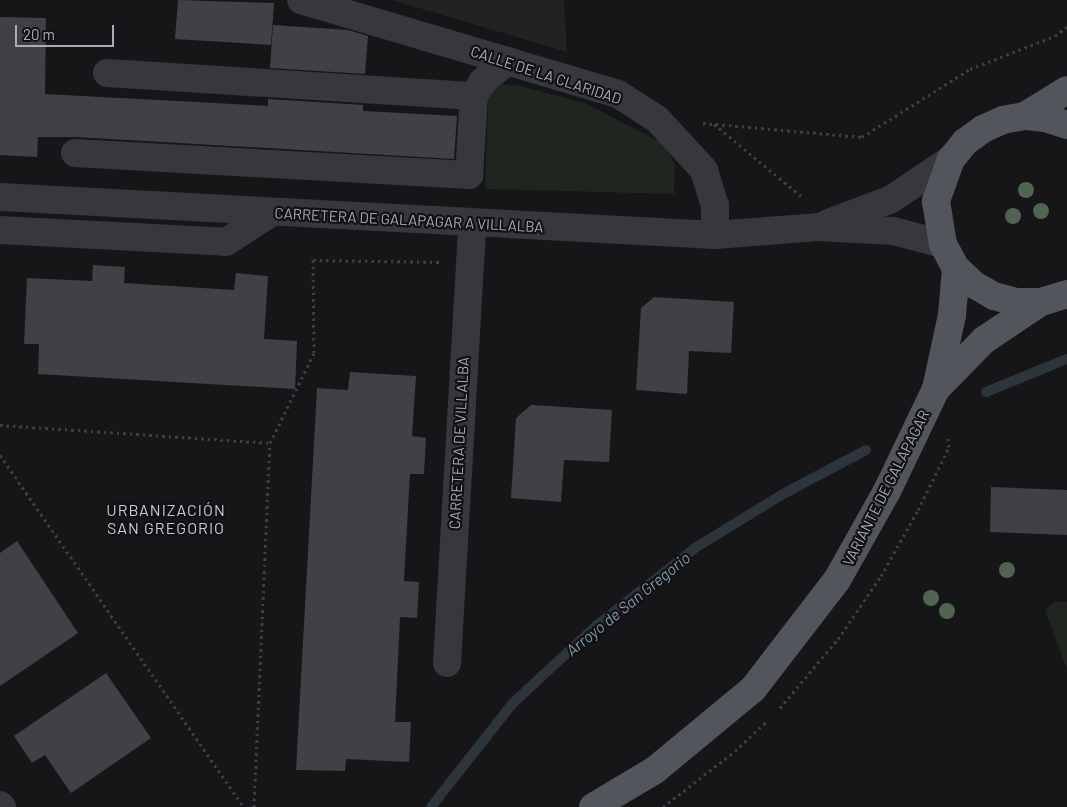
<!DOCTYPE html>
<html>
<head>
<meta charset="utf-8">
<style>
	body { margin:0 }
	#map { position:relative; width:1067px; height:807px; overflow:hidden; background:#161618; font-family:Barlow,sans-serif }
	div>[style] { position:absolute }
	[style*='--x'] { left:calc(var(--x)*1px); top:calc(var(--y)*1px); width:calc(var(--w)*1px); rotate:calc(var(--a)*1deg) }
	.built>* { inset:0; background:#222225 }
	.green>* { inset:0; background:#1e261f }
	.stream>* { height:10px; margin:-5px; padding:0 5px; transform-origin:5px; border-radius:5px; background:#2c353c }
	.building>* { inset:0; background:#404145 }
	.path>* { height:3px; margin-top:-1.5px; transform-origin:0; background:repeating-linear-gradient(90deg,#3d3f44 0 2.5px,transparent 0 6.5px) }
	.minor>* { height:28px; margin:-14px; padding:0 14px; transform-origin:14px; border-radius:14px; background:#37383d }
	.major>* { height:28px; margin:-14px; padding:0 14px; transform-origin:14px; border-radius:14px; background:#53555c }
	.trees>* { width:16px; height:16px; margin:-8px; border-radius:50%; background:#506452 }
	span { translate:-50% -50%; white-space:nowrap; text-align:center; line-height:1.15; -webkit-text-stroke:4.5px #111113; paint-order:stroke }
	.street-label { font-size:15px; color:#a8adb8 }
	.neighbourhood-label { font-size:16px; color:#c9ccd4; letter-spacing:1px }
	.water-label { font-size:16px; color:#7f9bb3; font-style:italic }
	.scale { position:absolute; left:15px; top:25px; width:99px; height:22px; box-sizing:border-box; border:2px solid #a8adb8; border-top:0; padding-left:6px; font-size:15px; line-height:18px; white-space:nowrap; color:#a8adb8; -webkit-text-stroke:4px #111113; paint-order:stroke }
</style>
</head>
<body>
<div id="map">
	<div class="built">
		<i style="clip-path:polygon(392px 0,564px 0,567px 52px)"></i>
	</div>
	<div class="green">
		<i style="clip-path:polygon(489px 83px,520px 86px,585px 103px,664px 144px,675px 165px,674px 194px,485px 189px)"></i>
		<i style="clip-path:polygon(1055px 602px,1067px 602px,1067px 669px,1045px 610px)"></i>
	</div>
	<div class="stream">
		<i style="--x:986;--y:392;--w:87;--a:-22.2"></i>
		<i style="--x:431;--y:807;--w:131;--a:-51.8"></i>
		<i style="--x:512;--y:704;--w:115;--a:-42.9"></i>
		<i style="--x:596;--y:626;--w:126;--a:-38.2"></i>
		<i style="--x:695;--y:548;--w:103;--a:-31.5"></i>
		<i style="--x:783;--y:494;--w:94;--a:-27.9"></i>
	</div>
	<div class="building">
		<i style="clip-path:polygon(178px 0,274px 3px,271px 45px,175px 39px)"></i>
		<i style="clip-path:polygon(0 17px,46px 18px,45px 94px,268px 106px,268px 99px,363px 105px,363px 111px,457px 116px,454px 159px,76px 137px,38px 137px,37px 157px,0 155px)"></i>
		<i style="clip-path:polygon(273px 25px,348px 30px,368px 36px,365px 74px,270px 68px)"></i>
		<i style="clip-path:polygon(93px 265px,125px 267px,124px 283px,234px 290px,236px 273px,268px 276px,264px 339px,297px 341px,295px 389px,38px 374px,39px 344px,24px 344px,27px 278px,92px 281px)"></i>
		<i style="clip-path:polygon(654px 297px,734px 302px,731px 353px,689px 351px,687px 394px,636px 390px,641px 308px)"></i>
		<i style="clip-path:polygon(350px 372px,416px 376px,412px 436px,426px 438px,424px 474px,410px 474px,404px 581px,419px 582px,417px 618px,400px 617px,395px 722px,411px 722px,409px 762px,346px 759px,345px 771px,296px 770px,317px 388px,348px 390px)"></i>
		<i style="clip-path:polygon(531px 405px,612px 410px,609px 462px,564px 460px,561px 502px,511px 498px,516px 418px)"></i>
		<i style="clip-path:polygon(991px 487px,1067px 490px,1067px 535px,990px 532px)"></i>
		<i style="clip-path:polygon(17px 541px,78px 633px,0 686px,0 553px)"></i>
		<i style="clip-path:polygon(106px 673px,151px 738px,71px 793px,45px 755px,32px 763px,14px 736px)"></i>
	</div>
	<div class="path">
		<i style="--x:703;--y:123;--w:160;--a:5"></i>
		<i style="--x:862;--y:137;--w:128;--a:-32.2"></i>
		<i style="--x:970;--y:69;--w:91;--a:-21.2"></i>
		<i style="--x:1055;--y:36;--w:15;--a:-37"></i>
		<i style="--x:714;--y:124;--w:113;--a:39.6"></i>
		<i style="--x:0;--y:425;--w:271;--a:3.8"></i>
		<i style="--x:0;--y:455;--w:428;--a:55.3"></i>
		<i style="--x:780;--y:708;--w:90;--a:-50"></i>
		<i style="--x:838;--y:639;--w:76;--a:-55.7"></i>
		<i style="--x:881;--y:576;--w:76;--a:-60.7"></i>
		<i style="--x:918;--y:510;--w:70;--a:-63.8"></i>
		<i style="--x:949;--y:447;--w:9;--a:-96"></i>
		<i style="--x:254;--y:807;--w:364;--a:-87.5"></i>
		<i style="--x:270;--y:443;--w:100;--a:-63.9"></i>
		<i style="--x:314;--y:353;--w:93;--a:-90.6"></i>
		<i style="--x:313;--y:260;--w:126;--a:0.9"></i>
		<i style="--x:663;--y:807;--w:91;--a:-37.9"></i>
		<i style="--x:735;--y:751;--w:45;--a:-43.2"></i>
	</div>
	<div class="minor">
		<i style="--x:301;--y:0;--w:331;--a:16.5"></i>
		<i style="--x:618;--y:94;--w:46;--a:32.7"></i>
		<i style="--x:657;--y:119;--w:69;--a:47.3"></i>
		<i style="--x:704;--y:170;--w:37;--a:73"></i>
		<i style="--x:715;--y:205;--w:30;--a:90"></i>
		<i style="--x:107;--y:73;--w:368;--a:3.6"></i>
		<i style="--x:75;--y:153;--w:395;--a:3.2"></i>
		<i style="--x:469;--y:175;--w:79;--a:-86.4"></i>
		<i style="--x:474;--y:96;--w:17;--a:-59"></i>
		<i style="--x:483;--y:81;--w:32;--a:-39"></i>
		<i style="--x:0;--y:197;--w:716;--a:3.04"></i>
		<i style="--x:715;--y:235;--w:103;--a:-4.4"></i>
		<i style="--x:818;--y:227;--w:75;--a:3.1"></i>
		<i style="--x:893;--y:231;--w:52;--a:14.6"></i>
		<i style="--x:828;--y:223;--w:66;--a:-20.4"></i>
		<i style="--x:890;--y:200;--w:73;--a:-33.9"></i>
		<i style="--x:0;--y:230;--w:226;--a:3"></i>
		<i style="--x:226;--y:242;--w:55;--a:-33.1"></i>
		<i style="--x:447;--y:663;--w:440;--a:-86.7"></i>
		<i style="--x:0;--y:805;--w:3;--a:45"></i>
	</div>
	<div class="major">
		<i style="--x:1025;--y:116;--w:49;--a:-31.8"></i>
		<i style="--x:1067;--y:125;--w:23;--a:-162"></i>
		<i style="--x:1045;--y:118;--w:20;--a:-174"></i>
		<i style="--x:1025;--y:116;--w:22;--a:170"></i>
		<i style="--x:1003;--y:120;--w:22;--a:156"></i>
		<i style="--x:983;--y:129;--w:22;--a:144"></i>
		<i style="--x:965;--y:142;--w:22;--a:129"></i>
		<i style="--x:951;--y:159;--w:45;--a:109.7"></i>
		<i style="--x:936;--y:201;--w:44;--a:80.8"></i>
		<i style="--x:943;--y:244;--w:27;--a:62"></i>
		<i style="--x:956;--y:268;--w:23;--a:43"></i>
		<i style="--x:973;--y:284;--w:24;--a:30"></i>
		<i style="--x:994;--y:296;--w:24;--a:15"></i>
		<i style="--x:1017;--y:302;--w:24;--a:0"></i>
		<i style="--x:1041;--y:302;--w:27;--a:-17"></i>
		<i style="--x:936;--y:389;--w:69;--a:-45.6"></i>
		<i style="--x:984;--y:340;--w:69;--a:-33.7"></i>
		<i style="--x:593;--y:807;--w:72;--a:-30.8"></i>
		<i style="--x:655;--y:770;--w:127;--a:-39.6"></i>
		<i style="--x:753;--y:689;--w:138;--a:-52.4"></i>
		<i style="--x:837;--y:580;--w:104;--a:-60.7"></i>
		<i style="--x:888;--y:489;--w:111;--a:-64.4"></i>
		<i style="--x:936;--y:389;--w:76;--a:-77.8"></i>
		<i style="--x:952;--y:315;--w:47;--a:-85.1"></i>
	</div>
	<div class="trees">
		<i style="left:1026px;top:190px"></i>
		<i style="left:1041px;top:211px"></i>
		<i style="left:1013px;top:216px"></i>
		<i style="left:1007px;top:570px"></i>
		<i style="left:931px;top:598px"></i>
		<i style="left:947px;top:611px"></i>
	</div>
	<div class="street-label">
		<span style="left:546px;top:75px;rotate:18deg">CALLE DE LA CLARIDAD</span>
		<span style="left:409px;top:220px;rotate:3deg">CARRETERA DE GALAPAGAR A VILLALBA</span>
		<span style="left:459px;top:443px;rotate:-87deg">CARRETERA DE VILLALBA</span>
		<span style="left:886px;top:488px;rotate:-63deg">VARIANTE DE GALAPAGAR</span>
	</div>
	<div class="neighbourhood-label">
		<span style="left:166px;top:519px">URBANIZACIÓN<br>SAN GREGORIO</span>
	</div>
	<div class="water-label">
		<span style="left:628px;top:604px;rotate:-39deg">Arroyo de San Gregorio</span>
	</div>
	<div class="scale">20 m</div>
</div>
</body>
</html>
